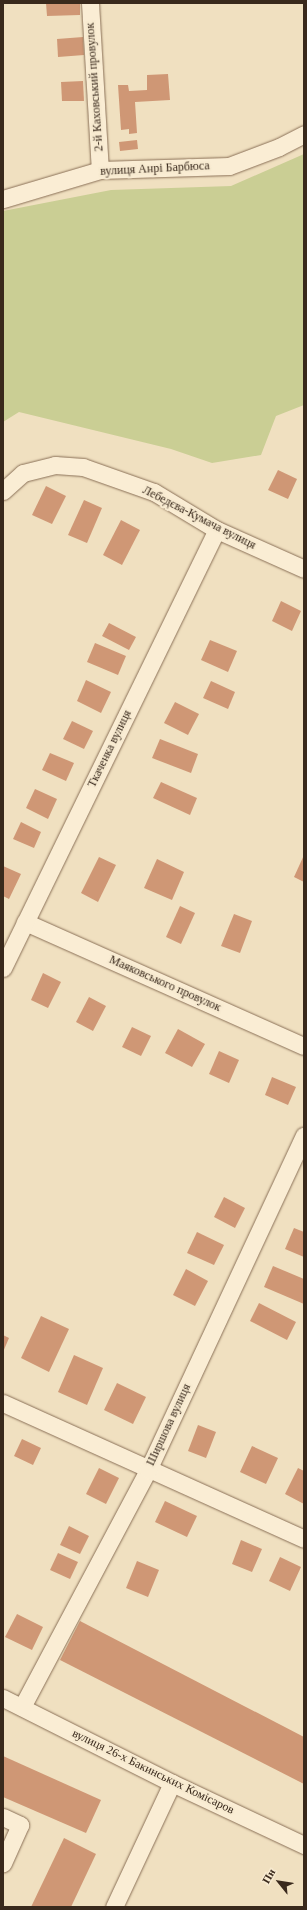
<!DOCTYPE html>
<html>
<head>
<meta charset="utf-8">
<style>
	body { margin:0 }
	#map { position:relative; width:307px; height:1910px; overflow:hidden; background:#f0e0c0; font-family:Georgia,serif }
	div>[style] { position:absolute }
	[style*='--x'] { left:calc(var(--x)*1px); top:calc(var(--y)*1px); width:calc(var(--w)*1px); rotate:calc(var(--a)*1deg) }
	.green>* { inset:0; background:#cace94 }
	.building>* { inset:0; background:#cf9775 }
	.roads { filter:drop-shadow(0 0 1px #8a7057) drop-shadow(0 0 1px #8a7057) }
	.minor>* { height:17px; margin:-8.5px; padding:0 8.5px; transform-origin:8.5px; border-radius:8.5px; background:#faedd4 }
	span { translate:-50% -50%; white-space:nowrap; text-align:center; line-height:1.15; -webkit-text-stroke:4px #f7ead0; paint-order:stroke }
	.street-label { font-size:12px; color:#39291c }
	.frame { position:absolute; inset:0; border:4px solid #39291c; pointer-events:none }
	.north { position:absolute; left:259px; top:1862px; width:40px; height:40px; -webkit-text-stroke:3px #f7ead0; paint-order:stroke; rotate:300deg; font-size:11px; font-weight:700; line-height:16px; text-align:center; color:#39291c }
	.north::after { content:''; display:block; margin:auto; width:14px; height:18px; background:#39291c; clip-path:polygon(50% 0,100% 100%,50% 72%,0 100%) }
</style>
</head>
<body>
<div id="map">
	<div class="green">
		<i style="clip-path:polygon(304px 154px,304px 405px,276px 416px,261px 455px,212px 463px,171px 449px,19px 412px,3px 422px,3px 211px,111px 190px,231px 186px)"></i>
	</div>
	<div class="building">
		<i style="clip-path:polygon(46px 3px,80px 3px,80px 15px,47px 16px)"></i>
		<i style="clip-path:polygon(83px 37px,84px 55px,58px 57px,57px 39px)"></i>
		<i style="clip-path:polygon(168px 74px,170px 100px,135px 102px,137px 133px,129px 134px,129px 129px,121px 130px,118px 85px,128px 85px,129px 91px,147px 90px,147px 75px)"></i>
		<i style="clip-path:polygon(83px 81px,84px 101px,62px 101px,61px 82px)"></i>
		<i style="clip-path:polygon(137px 140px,138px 149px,120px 151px,119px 142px)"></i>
		<i style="clip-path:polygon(278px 470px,297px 479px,288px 499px,268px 490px)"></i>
		<i style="clip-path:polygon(46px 486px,66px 496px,52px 524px,32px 515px)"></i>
		<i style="clip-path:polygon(84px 500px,102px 508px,87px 543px,68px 535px)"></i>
		<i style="clip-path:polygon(121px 520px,140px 530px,122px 565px,103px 555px)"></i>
		<i style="clip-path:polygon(281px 601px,301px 611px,292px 631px,272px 621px)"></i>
		<i style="clip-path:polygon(109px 623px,136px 637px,129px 650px,102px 636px)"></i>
		<i style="clip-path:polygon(210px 640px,237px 651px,228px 672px,201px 660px)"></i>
		<i style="clip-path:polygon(95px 643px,126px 656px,118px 675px,87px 662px)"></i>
		<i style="clip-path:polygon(86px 680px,111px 692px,101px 713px,77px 701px)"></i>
		<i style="clip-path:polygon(211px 681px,235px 692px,228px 709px,203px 698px)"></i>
		<i style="clip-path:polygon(175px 702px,199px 714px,188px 735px,164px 723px)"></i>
		<i style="clip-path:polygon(72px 721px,93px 731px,84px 749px,63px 739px)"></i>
		<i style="clip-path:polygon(160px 739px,198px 754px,191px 773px,152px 758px)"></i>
		<i style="clip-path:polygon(50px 753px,74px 763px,66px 781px,42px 770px)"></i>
		<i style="clip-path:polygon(161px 782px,197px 798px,190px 815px,153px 798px)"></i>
		<i style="clip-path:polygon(35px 789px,57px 799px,48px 819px,26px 808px)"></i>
		<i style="clip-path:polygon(21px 822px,41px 832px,34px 848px,13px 839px)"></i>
		<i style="clip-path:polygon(304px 855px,304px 882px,294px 877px)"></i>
		<i style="clip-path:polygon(99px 857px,116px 865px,98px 902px,81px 893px)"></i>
		<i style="clip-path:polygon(157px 859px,184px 872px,172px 900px,144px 888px)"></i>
		<i style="clip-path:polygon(3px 866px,21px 874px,9px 899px,3px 896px)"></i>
		<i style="clip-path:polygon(180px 906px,195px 913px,181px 944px,166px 937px)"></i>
		<i style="clip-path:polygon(234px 914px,252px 921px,240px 953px,221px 946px)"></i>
		<i style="clip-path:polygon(43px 973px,61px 982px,48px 1008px,31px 1000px)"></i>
		<i style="clip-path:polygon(89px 997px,106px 1006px,93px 1031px,76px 1022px)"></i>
		<i style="clip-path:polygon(132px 1027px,151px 1036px,141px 1056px,122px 1047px)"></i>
		<i style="clip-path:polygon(178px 1029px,205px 1044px,192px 1067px,165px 1053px)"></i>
		<i style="clip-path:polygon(219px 1051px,239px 1060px,229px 1083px,209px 1074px)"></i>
		<i style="clip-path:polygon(272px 1077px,296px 1087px,288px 1105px,265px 1095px)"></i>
		<i style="clip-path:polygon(224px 1197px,245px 1208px,235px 1228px,214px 1217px)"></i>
		<i style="clip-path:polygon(294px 1228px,304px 1232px,304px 1257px,285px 1249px)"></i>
		<i style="clip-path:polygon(197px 1232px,224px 1245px,214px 1265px,187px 1253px)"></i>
		<i style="clip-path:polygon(273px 1266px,304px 1279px,304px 1304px,264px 1287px)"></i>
		<i style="clip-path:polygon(186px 1269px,208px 1281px,195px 1306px,173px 1295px)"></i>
		<i style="clip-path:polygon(259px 1303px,296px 1322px,287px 1340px,250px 1321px)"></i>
		<i style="clip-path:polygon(41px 1316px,69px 1329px,49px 1372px,21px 1358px)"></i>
		<i style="clip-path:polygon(3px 1335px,9px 1338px,3px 1352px)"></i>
		<i style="clip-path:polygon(74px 1355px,103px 1368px,87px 1405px,58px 1392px)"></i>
		<i style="clip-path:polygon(117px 1383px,146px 1397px,133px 1424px,104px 1410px)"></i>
		<i style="clip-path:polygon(198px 1425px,216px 1432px,206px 1458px,188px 1451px)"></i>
		<i style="clip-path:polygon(22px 1439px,41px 1448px,33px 1465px,14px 1456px)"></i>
		<i style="clip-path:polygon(252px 1446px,278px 1458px,266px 1484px,240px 1472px)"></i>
		<i style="clip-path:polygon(99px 1468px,119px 1478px,106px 1504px,86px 1494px)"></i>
		<i style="clip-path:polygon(298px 1468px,304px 1471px,304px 1504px,285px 1494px)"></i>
		<i style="clip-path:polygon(165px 1501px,197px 1516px,187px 1537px,155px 1522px)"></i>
		<i style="clip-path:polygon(69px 1526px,89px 1536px,80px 1554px,60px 1545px)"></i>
		<i style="clip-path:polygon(241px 1540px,262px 1549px,252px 1572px,232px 1564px)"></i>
		<i style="clip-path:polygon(58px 1553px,78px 1562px,70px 1579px,50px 1570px)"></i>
		<i style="clip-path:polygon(280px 1557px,301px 1567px,290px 1591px,269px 1581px)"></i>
		<i style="clip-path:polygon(137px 1561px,159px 1570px,148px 1597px,126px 1588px)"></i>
		<i style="clip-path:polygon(17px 1614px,43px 1627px,32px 1650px,5px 1637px)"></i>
		<i style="clip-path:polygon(80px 1621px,304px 1737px,304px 1784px,60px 1660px)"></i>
		<i style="clip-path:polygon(3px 1756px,101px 1800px,86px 1833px,3px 1797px)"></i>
		<i style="clip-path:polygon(64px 1838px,96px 1854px,71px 1907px,31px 1907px)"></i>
	</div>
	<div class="roads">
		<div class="minor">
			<i style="--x:90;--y:3;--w:167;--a:86.6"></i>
			<i style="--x:3;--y:199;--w:101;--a:-16.6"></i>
			<i style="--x:100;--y:170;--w:129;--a:-1.8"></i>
			<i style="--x:229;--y:166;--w:53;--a:-20.8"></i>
			<i style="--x:279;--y:147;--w:28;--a:-27"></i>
			<i style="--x:3;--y:491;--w:27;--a:-42"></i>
			<i style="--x:23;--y:473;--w:33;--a:-14"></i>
			<i style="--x:55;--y:465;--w:28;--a:4"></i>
			<i style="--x:83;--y:467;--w:75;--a:19.4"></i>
			<i style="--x:154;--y:492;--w:74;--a:31.1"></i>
			<i style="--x:217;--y:530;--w:95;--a:24.1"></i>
			<i style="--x:25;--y:922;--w:305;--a:24"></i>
			<i style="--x:3;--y:968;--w:487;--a:-64"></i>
			<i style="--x:3;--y:1403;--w:330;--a:24.3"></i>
			<i style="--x:3;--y:1698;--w:189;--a:26.7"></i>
			<i style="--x:172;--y:1783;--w:146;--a:25.2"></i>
			<i style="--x:22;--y:1707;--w:268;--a:-62"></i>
			<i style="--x:148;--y:1470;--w:369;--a:-65"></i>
			<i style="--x:3;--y:1817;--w:19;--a:25"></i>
			<i style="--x:20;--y:1825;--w:42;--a:114.1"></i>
			<i style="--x:114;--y:1907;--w:137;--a:-64.9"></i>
		</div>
	</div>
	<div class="street-label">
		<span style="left:95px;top:87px;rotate:-94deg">2-й Каховський провулок</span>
		<span style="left:155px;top:169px;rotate:-3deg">вулиця Анрі Барбюса</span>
		<span style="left:199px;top:518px;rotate:27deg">Лебедєва-Кумача вулиця</span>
		<span style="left:110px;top:749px;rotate:-64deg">Ткаченка вулиця</span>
		<span style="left:165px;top:984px;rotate:24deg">Маяковського провулок</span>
		<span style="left:169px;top:1425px;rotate:-65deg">Ширшова вулиця</span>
		<span style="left:153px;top:1772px;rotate:26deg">вулиця 26-х Бакинських Комісаров</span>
	</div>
	<div class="frame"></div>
	<div class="north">Пн</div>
</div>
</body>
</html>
